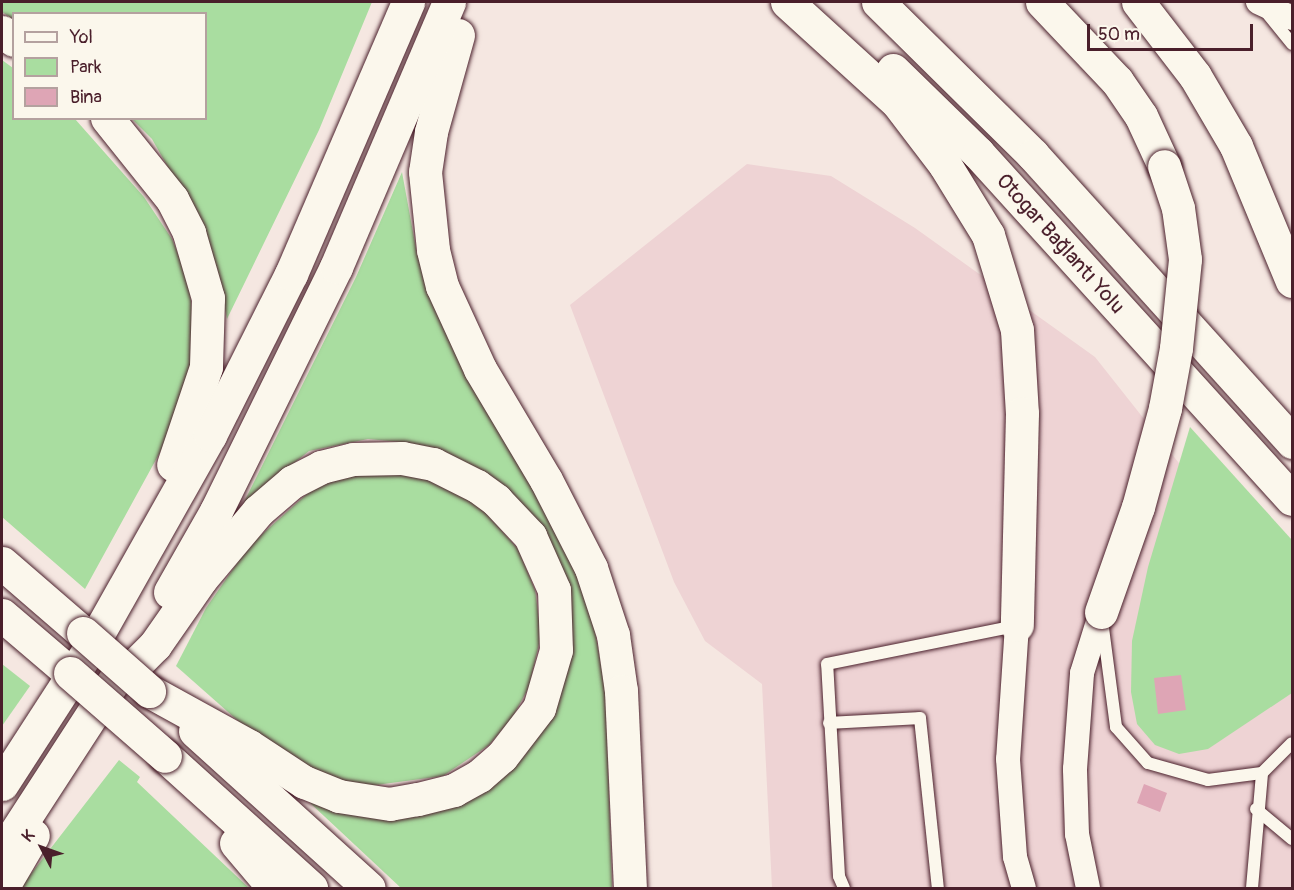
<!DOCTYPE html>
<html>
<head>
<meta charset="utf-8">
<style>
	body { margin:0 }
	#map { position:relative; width:1294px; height:890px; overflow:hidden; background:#f5e7e1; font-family:Pangolin,sans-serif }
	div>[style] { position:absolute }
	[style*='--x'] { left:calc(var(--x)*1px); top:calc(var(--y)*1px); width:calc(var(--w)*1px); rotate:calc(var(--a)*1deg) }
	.built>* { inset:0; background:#eed3d4 }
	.green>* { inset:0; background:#a9dda0 }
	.building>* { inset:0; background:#dea5b5 }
	.roads { filter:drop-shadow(0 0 2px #4a1f2b) drop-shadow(0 0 2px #4a1f2b) }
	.service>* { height:12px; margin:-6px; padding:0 6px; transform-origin:6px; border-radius:6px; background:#fbf7ec }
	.minor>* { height:24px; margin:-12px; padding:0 12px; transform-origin:12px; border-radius:12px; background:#fbf7ec }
	.trunk>* { height:33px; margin:-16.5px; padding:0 16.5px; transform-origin:16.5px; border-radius:16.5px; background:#fbf7ec }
	.bridges { filter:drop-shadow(0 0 2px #4a1f2b) drop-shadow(0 0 2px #4a1f2b) }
	.trunk-bridge>* { height:33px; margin:-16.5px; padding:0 16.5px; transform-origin:16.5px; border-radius:16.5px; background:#fbf7ec }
	span { translate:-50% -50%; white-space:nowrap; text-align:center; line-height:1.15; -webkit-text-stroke:6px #fbf7ec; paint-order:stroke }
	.street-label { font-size:21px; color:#4a1f2b }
	.frame { position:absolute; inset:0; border:3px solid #4a1f2b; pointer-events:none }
	.legend { position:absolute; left:12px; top:12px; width:195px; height:108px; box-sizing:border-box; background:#fbf7ec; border:2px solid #b4a19f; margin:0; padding:8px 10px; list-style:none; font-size:18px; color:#4a1f2b }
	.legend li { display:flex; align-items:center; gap:12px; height:30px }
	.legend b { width:30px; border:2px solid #b4a19f }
	.north { position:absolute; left:12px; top:818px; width:60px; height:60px; -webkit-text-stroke:4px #fbf7ec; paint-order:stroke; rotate:311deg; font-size:16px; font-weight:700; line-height:24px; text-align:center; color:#4a1f2b }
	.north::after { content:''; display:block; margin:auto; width:21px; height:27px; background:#4a1f2b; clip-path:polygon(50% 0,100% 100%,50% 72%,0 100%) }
	.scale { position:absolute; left:1087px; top:24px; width:166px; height:27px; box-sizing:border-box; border:3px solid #4a1f2b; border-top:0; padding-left:8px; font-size:18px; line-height:21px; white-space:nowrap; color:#4a1f2b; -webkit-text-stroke:4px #fbf7ec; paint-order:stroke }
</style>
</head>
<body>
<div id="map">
	<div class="built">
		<i style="clip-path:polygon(747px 164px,831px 176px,915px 228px,1095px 357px,1292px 606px,1292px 888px,772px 888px,762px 684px,705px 641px,674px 582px,570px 305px)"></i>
	</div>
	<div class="green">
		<i style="clip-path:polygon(2px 2px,372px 2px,319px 130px,227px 319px,217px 268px,203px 229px,152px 139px,132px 119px,206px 118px,206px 14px,14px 14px,13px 19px,2px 12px)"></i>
		<i style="clip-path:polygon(2px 60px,13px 68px,14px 118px,75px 119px,144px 197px,172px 239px,188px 279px,194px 324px,191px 363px,164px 445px,85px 589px,2px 517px)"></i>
		<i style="clip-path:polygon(402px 172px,417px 254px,580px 579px,594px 626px,606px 693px,612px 888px,401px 888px,309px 802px,356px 813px,490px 785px,525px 755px,546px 721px,556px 564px,400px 442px,368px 439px,309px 451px,243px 504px,356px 277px)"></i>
		<i style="clip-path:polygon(1190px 427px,1292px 540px,1292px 693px,1208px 749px,1179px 754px,1155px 745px,1137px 724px,1131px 692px,1132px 641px,1148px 567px)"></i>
		<i style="clip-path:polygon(353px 471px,430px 474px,470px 495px,518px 549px,535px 590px,541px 635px,529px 687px,512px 718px,489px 745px,443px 776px,361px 787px,324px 778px,245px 727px,176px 666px,206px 608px,249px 546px,319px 483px)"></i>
		<i style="clip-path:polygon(2px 664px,30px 686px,2px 726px)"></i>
		<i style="clip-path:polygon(119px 760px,140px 777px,137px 782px,249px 888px,20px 888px)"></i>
	</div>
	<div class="building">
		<i style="clip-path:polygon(1181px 675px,1186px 710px,1158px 714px,1154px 678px)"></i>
		<i style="clip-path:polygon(1144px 784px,1167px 793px,1160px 812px,1137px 803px)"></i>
	</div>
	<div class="roads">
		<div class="service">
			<i style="--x:1267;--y:13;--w:40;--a:51"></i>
			<i style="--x:1103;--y:628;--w:100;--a:82.5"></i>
			<i style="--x:1116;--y:727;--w:48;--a:48.4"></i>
			<i style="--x:1148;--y:763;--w:62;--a:15.8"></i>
			<i style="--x:1208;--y:780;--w:54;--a:-7.4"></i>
			<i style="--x:829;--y:723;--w:91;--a:-3.1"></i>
			<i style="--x:920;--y:718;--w:171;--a:84"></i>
			<i style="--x:1256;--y:809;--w:47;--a:39.8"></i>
			<i style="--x:844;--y:888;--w:13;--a:-113"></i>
			<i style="--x:839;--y:876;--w:212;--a:-93.2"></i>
			<i style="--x:827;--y:664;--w:192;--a:-11.4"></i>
			<i style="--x:1252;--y:888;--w:115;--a:-85"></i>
			<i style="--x:1262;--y:773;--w:42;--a:-45"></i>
		</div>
		<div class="minor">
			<i style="--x:1258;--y:2;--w:38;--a:25"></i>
			<i style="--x:1017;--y:625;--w:134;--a:93.8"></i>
			<i style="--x:1008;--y:759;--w:98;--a:85.9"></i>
			<i style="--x:1015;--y:857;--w:32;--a:74"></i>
			<i style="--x:1088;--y:888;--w:55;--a:-101.5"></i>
			<i style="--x:1077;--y:834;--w:65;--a:-91.8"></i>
			<i style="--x:1075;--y:769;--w:96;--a:-85.8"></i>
			<i style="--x:1082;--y:673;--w:64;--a:-72.7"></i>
		</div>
		<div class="trunk">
			<i style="--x:787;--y:2;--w:149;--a:42.3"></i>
			<i style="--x:897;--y:102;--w:79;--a:52.7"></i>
			<i style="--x:945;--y:165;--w:82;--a:58.4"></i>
			<i style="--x:988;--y:235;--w:99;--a:73"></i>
			<i style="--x:1017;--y:330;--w:83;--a:86.6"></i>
			<i style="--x:1022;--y:413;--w:212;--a:91.4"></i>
			<i style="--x:878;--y:2;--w:218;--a:44.6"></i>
			<i style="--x:1033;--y:155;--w:387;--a:47.9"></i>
			<i style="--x:1042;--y:2;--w:109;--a:46.5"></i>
			<i style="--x:1117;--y:81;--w:42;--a:55.6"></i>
			<i style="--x:1141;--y:116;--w:55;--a:65.3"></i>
			<i style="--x:1138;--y:2;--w:93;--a:52.4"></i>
			<i style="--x:1195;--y:76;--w:81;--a:59.6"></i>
			<i style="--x:1236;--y:146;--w:146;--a:67.5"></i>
			<i style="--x:2;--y:32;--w:14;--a:34"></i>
			<i style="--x:458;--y:35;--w:101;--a:105.6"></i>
			<i style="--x:431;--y:132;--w:40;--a:98.5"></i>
			<i style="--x:425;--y:172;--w:78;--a:84.1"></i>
			<i style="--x:433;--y:250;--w:37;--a:76"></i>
			<i style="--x:442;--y:286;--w:91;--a:65.4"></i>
			<i style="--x:480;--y:369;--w:129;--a:59.3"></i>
			<i style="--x:546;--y:480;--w:99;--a:62.9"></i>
			<i style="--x:591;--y:568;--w:71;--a:71.8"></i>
			<i style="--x:613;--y:635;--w:57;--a:81.9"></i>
			<i style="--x:621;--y:691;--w:197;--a:87.4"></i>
			<i style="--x:893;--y:70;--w:119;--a:44.3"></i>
			<i style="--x:978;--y:153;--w:467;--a:47.8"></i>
			<i style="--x:107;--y:118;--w:104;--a:51.3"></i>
			<i style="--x:172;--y:199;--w:38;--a:63"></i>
			<i style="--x:189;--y:233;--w:68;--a:73.7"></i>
			<i style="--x:208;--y:298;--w:69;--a:91.7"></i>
			<i style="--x:206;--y:367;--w:103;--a:108.6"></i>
			<i style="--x:2;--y:563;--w:107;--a:40.8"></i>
			<i style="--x:170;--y:592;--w:93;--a:-60.4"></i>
			<i style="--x:216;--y:511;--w:272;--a:-63.8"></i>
			<i style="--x:336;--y:267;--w:288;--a:-66.9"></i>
			<i style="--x:2;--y:615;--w:89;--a:40.5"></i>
			<i style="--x:119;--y:673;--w:19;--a:-28"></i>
			<i style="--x:136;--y:664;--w:27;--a:-45"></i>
			<i style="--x:155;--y:645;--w:80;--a:-55.1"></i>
			<i style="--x:201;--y:579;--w:89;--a:-50"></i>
			<i style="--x:258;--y:511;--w:45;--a:-40.5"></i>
			<i style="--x:292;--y:482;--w:33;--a:-27"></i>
			<i style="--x:321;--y:467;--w:33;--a:-14"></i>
			<i style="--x:353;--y:459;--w:49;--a:-1.2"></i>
			<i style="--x:402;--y:458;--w:32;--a:11"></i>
			<i style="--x:433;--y:464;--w:49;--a:26.6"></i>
			<i style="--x:477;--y:486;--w:24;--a:36"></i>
			<i style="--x:496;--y:500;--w:50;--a:46.6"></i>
			<i style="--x:530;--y:536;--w:59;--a:66"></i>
			<i style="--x:554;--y:590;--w:60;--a:88.1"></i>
			<i style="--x:556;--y:650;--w:60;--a:106.3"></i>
			<i style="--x:539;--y:708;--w:61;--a:127.6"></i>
			<i style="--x:502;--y:756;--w:30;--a:139"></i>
			<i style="--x:479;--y:776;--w:29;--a:151"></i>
			<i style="--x:454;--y:790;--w:38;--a:166"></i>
			<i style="--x:417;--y:799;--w:27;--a:170"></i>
			<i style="--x:390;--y:804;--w:52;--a:-171.1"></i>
			<i style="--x:339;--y:796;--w:38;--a:-158"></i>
			<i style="--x:304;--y:782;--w:66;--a:-146.8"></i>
			<i style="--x:249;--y:746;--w:114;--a:-151.2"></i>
			<i style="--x:195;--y:731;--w:234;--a:42.1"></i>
			<i style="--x:165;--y:756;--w:197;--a:42.1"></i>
			<i style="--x:2;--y:784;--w:162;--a:-57.1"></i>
			<i style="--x:90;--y:648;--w:244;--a:-60.6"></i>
			<i style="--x:210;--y:435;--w:180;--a:-63.3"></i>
			<i style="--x:291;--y:274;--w:296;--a:-66.7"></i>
			<i style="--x:236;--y:843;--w:59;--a:49.8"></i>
			<i style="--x:2;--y:853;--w:211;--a:-57"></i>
			<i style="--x:2;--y:888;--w:61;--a:-59.7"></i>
		</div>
	</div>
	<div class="bridges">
		<div class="trunk-bridge">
			<i style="--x:1101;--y:612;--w:111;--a:-70.6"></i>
			<i style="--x:1138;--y:507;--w:103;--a:-74.7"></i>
			<i style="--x:1165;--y:408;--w:61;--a:-79.6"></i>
			<i style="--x:1176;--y:348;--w:89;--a:-84.2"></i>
			<i style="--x:1185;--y:259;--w:51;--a:-97.8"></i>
			<i style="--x:1178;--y:208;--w:44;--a:-108.4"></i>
			<i style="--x:83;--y:633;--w:88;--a:41.3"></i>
			<i style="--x:70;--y:673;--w:126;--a:41.1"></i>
		</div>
	</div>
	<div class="street-label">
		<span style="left:1060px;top:244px;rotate:48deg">Otogar Bağlantı Yolu</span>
	</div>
	<div class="frame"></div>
	<ul class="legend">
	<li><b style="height:8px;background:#fbf7ec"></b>Yol</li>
	<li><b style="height:16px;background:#a9dda0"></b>Park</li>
	<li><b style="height:16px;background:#dea5b5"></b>Bina</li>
	</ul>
	<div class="north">K</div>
	<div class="scale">50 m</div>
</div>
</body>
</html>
